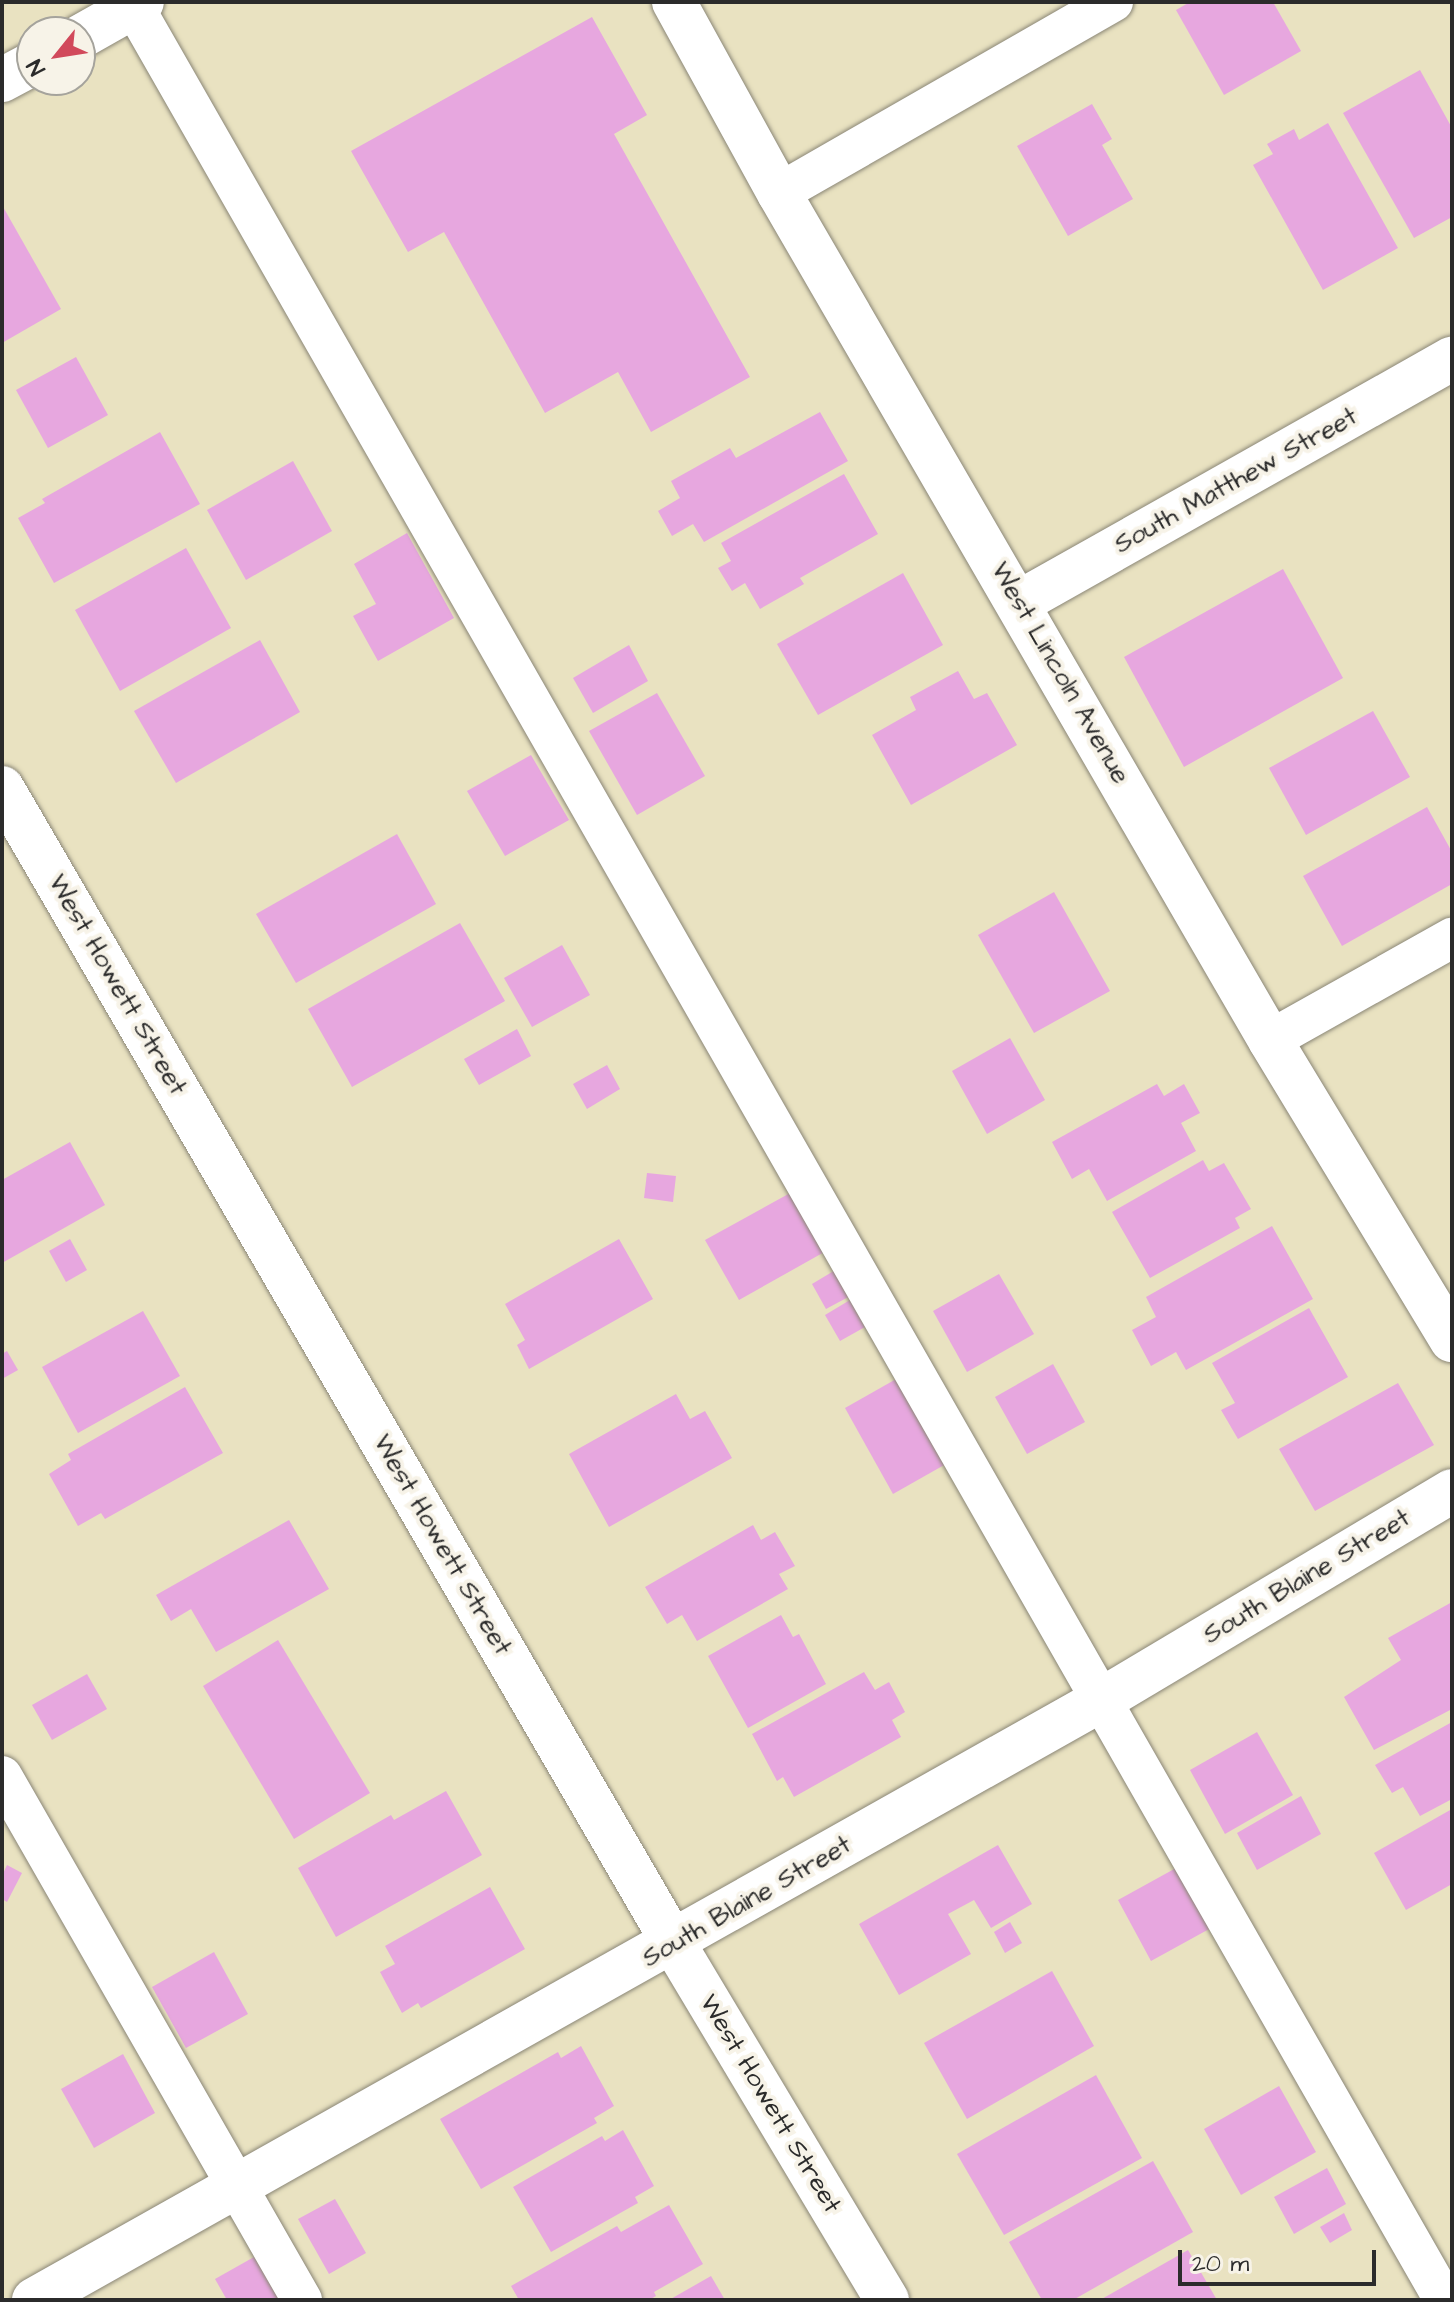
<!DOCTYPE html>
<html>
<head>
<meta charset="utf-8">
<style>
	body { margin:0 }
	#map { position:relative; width:1454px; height:2302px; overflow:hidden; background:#e9e2c1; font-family:"Architects Daughter",sans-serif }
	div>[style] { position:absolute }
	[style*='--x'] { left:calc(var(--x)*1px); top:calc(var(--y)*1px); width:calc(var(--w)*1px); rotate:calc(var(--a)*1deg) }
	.building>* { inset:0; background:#e7a7df }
	.roads { filter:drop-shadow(0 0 2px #8a8676) drop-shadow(0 0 2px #8a8676) }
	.lane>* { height:40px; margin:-20px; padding:0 20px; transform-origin:20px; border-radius:20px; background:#fff }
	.street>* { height:44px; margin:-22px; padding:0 22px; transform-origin:22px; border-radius:22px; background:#fff }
	.secondary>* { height:44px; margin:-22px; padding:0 22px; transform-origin:22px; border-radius:22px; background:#fff }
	span { translate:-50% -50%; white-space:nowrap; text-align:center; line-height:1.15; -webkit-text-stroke:8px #f7f3e8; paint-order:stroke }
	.street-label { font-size:26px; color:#2b2b2b }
	.frame { position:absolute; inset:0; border:4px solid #2b2b2b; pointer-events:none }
	.north { position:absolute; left:16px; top:16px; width:80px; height:80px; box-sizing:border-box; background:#f7f3e8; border:2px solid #a5a39c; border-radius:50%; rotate:240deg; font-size:22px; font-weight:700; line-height:32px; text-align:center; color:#2b2b2b }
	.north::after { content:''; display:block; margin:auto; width:28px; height:36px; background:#d1495b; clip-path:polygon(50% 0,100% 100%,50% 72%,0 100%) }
	.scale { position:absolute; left:1178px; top:2250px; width:198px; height:36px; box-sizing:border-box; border:4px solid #2b2b2b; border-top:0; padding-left:10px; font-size:24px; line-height:28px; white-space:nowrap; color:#2b2b2b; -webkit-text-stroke:6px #f7f3e8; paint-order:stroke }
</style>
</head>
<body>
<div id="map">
	<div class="building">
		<i style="clip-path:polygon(1190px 2px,1273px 2px,1301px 51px,1224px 95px,1176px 10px)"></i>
		<i style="clip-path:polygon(592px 17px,647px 115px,614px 134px,750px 377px,651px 432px,618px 372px,545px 413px,444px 232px,408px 252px,351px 151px)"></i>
		<i style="clip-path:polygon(1420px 70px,1452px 128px,1452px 217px,1414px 238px,1343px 113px)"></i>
		<i style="clip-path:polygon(1092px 104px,1112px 139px,1102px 145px,1133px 199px,1068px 236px,1017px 146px)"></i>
		<i style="clip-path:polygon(1328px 123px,1398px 248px,1323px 290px,1253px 165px,1273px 154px,1267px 144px,1294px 129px,1299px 140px)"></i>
		<i style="clip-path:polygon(2px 205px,61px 309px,2px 343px)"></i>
		<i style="clip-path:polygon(76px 357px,108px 415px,48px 448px,16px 390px)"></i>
		<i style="clip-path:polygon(820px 412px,848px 461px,704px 542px,693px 524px,672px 536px,658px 511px,680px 498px,671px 481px,730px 448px,736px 458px)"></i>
		<i style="clip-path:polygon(160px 432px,200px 504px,54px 583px,18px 518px,45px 503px,42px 499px)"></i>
		<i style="clip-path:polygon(293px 461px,332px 531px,246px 580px,207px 510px)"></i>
		<i style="clip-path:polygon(844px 474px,878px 534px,800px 578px,804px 584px,760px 609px,745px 583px,732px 591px,718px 568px,731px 561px,721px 543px)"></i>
		<i style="clip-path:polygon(407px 533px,454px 618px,378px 661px,353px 616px,376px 604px,354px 564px)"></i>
		<i style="clip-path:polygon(186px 548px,231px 628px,120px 691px,75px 610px)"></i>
		<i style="clip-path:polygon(1283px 569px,1343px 678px,1184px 767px,1124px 657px)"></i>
		<i style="clip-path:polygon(903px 573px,943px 645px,818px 715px,777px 644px)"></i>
		<i style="clip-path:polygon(260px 640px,300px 712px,176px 783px,134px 711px)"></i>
		<i style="clip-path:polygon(629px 645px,648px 681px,593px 713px,573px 678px)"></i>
		<i style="clip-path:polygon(958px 671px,974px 699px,987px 693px,1017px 745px,911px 805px,872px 735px,916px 710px,910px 697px)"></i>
		<i style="clip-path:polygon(657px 693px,705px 776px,637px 815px,589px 731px)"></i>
		<i style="clip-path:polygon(1373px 711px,1410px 777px,1306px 835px,1269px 768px)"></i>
		<i style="clip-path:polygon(531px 755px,569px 820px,505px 856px,467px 791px)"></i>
		<i style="clip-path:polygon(1427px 807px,1452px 852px,1452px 884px,1342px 946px,1303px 876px)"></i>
		<i style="clip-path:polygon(397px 834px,436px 904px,296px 983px,256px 914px)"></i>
		<i style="clip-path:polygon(1054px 892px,1110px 991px,1034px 1033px,978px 935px)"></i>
		<i style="clip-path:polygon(460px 923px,505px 1001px,352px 1087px,308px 1009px)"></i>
		<i style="clip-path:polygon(562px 945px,590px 995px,532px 1027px,504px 978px)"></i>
		<i style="clip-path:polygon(517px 1029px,531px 1056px,479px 1085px,464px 1059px)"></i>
		<i style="clip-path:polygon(1010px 1038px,1045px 1100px,987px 1134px,952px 1071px)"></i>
		<i style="clip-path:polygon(607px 1065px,620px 1089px,587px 1109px,573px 1084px)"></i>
		<i style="clip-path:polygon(1157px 1084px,1164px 1096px,1184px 1084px,1200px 1113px,1181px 1123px,1196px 1151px,1107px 1201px,1089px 1169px,1072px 1179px,1052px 1142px)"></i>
		<i style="clip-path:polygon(70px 1142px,105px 1205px,2px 1263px,2px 1180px)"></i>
		<i style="clip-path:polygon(1203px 1160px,1209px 1171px,1224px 1163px,1251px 1209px,1235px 1218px,1240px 1228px,1150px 1278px,1112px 1212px)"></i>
		<i style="clip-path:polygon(647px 1173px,676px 1176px,673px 1202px,644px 1198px)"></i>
		<i style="clip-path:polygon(801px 1187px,835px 1246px,739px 1300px,705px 1240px)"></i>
		<i style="clip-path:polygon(1272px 1226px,1313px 1299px,1186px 1370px,1176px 1352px,1151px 1366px,1132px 1330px,1156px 1317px,1146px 1297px)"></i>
		<i style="clip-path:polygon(70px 1239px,87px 1270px,66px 1282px,49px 1251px)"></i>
		<i style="clip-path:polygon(619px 1239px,653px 1299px,529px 1369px,517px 1345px,525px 1340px,505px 1304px)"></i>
		<i style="clip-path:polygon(837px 1269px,852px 1295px,826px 1309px,812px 1284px)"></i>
		<i style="clip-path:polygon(999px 1274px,1034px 1334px,967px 1372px,933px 1311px)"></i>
		<i style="clip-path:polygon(850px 1300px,865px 1327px,840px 1341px,825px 1315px)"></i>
		<i style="clip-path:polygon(1309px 1308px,1348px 1377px,1238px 1439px,1221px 1410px,1235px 1403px,1212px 1363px)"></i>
		<i style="clip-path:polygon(143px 1311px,180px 1376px,78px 1433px,42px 1367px)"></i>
		<i style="clip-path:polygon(7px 1351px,18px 1370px,2px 1379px,2px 1354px)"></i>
		<i style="clip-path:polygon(1053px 1364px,1085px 1422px,1027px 1454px,995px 1397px)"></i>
		<i style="clip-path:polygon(905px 1374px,953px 1460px,893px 1494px,845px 1408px)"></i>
		<i style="clip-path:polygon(1398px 1383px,1434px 1445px,1315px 1511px,1279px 1449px)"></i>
		<i style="clip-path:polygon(185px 1387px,223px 1453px,105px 1519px,101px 1513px,78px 1526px,49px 1474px,71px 1460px,68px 1454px)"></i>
		<i style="clip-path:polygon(676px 1394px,690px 1419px,705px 1411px,732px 1458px,609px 1527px,569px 1454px)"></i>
		<i style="clip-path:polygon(289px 1520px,329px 1589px,216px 1652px,191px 1609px,171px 1621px,156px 1595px)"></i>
		<i style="clip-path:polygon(753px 1525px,761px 1540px,775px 1532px,795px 1566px,779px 1574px,788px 1589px,697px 1641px,682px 1615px,667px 1624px,645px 1587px)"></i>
		<i style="clip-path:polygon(1452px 1602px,1452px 1709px,1374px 1750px,1344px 1697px,1401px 1660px,1388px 1638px)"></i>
		<i style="clip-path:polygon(781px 1615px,793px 1637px,799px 1634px,826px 1684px,748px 1728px,708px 1656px)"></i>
		<i style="clip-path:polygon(278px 1640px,370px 1793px,294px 1839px,203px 1686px)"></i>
		<i style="clip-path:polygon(864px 1672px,875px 1690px,889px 1682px,905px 1712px,892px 1720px,901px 1737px,794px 1797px,783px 1777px,777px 1781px,752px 1734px)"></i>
		<i style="clip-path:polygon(87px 1674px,107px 1709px,52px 1740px,32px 1705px)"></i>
		<i style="clip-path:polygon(1452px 1722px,1452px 1799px,1420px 1816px,1403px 1787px,1392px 1793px,1375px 1765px)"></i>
		<i style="clip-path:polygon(1257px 1732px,1293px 1795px,1225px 1834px,1190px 1770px)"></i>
		<i style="clip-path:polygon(446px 1791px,482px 1855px,336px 1937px,298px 1868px,391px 1815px,394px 1820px)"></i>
		<i style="clip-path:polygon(1301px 1796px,1321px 1834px,1257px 1870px,1237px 1833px)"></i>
		<i style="clip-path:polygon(1452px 1809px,1452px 1884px,1406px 1910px,1374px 1853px)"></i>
		<i style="clip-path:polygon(998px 1845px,1032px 1904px,991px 1928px,974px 1900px,948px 1914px,971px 1954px,899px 1995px,859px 1924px)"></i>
		<i style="clip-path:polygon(7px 1865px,22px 1873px,7px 1902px,2px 1899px,2px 1876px)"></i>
		<i style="clip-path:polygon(1176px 1868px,1211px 1928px,1151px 1961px,1118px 1900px)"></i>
		<i style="clip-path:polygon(490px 1887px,525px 1949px,421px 2008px,418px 2003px,402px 2013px,380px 1972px,395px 1964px,385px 1946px)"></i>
		<i style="clip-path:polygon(1010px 1922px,1022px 1943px,1005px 1953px,994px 1932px)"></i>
		<i style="clip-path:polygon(214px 1952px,248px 2014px,186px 2048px,152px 1987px)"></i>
		<i style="clip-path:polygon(1052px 1971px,1094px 2046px,967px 2119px,924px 2043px)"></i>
		<i style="clip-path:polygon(581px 2046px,614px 2106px,594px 2118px,597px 2123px,481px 2189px,440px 2119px,558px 2052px,561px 2058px)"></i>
		<i style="clip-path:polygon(123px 2054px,155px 2113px,94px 2148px,61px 2089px)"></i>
		<i style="clip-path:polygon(1096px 2075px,1142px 2158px,1004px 2235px,957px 2154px)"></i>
		<i style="clip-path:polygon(1279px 2086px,1316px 2152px,1241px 2195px,1204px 2129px)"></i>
		<i style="clip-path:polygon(623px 2130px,654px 2186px,635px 2197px,638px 2203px,551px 2252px,513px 2187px,602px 2136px,605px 2141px)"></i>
		<i style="clip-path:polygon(1153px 2161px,1193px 2232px,1073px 2300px,1042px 2300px,1009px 2242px)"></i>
		<i style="clip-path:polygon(1327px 2168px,1346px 2204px,1294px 2234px,1274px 2197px)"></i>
		<i style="clip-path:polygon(335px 2199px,366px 2253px,329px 2274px,298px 2219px)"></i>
		<i style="clip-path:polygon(669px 2205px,703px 2264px,654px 2292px,656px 2296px,649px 2300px,519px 2300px,511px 2286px,617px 2226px,621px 2232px)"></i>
		<i style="clip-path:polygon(1344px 2213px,1352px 2230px,1330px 2243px,1320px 2227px)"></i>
		<i style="clip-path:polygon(1188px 2250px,1217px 2300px,1100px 2300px)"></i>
		<i style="clip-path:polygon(254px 2257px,279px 2300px,227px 2300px,215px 2279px)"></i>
		<i style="clip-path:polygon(711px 2276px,725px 2300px,669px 2300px)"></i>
	</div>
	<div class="roads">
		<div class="lane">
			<i style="--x:134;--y:7;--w:2641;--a:60.26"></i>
			<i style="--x:779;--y:193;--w:385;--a:-29.8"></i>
			<i style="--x:1270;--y:1040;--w:209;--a:-29.3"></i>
			<i style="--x:2;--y:1776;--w:604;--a:60.21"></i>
		</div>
		<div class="street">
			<i style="--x:80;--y:37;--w:71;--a:-29.4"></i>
			<i style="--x:2;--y:80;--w:34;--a:-28"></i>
			<i style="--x:1020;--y:602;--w:496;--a:-29.4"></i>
			<i style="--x:34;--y:2300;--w:1226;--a:-29.35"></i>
			<i style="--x:1103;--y:1699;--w:406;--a:-30.8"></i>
		</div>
		<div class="secondary">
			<i style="--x:674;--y:2;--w:218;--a:61.2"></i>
			<i style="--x:779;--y:193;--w:979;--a:59.9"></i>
			<i style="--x:1270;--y:1040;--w:351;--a:58.8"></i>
			<i style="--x:2;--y:788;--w:1337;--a:59.83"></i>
			<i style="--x:674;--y:1944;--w:415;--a:59.1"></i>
		</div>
	</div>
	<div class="street-label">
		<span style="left:1236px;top:481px;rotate:-29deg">South Matthew Street</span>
		<span style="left:1060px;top:673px;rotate:60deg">West Lincoln Avenue</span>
		<span style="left:117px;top:985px;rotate:60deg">West Howett Street</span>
		<span style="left:442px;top:1545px;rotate:60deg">West Howett Street</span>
		<span style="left:1307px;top:1577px;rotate:-31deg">South Blaine Street</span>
		<span style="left:747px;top:1902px;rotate:-30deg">South Blaine Street</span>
		<span style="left:770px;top:2104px;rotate:59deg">West Howett Street</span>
	</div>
	<div class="frame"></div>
	<div class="north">N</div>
	<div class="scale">20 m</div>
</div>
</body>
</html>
